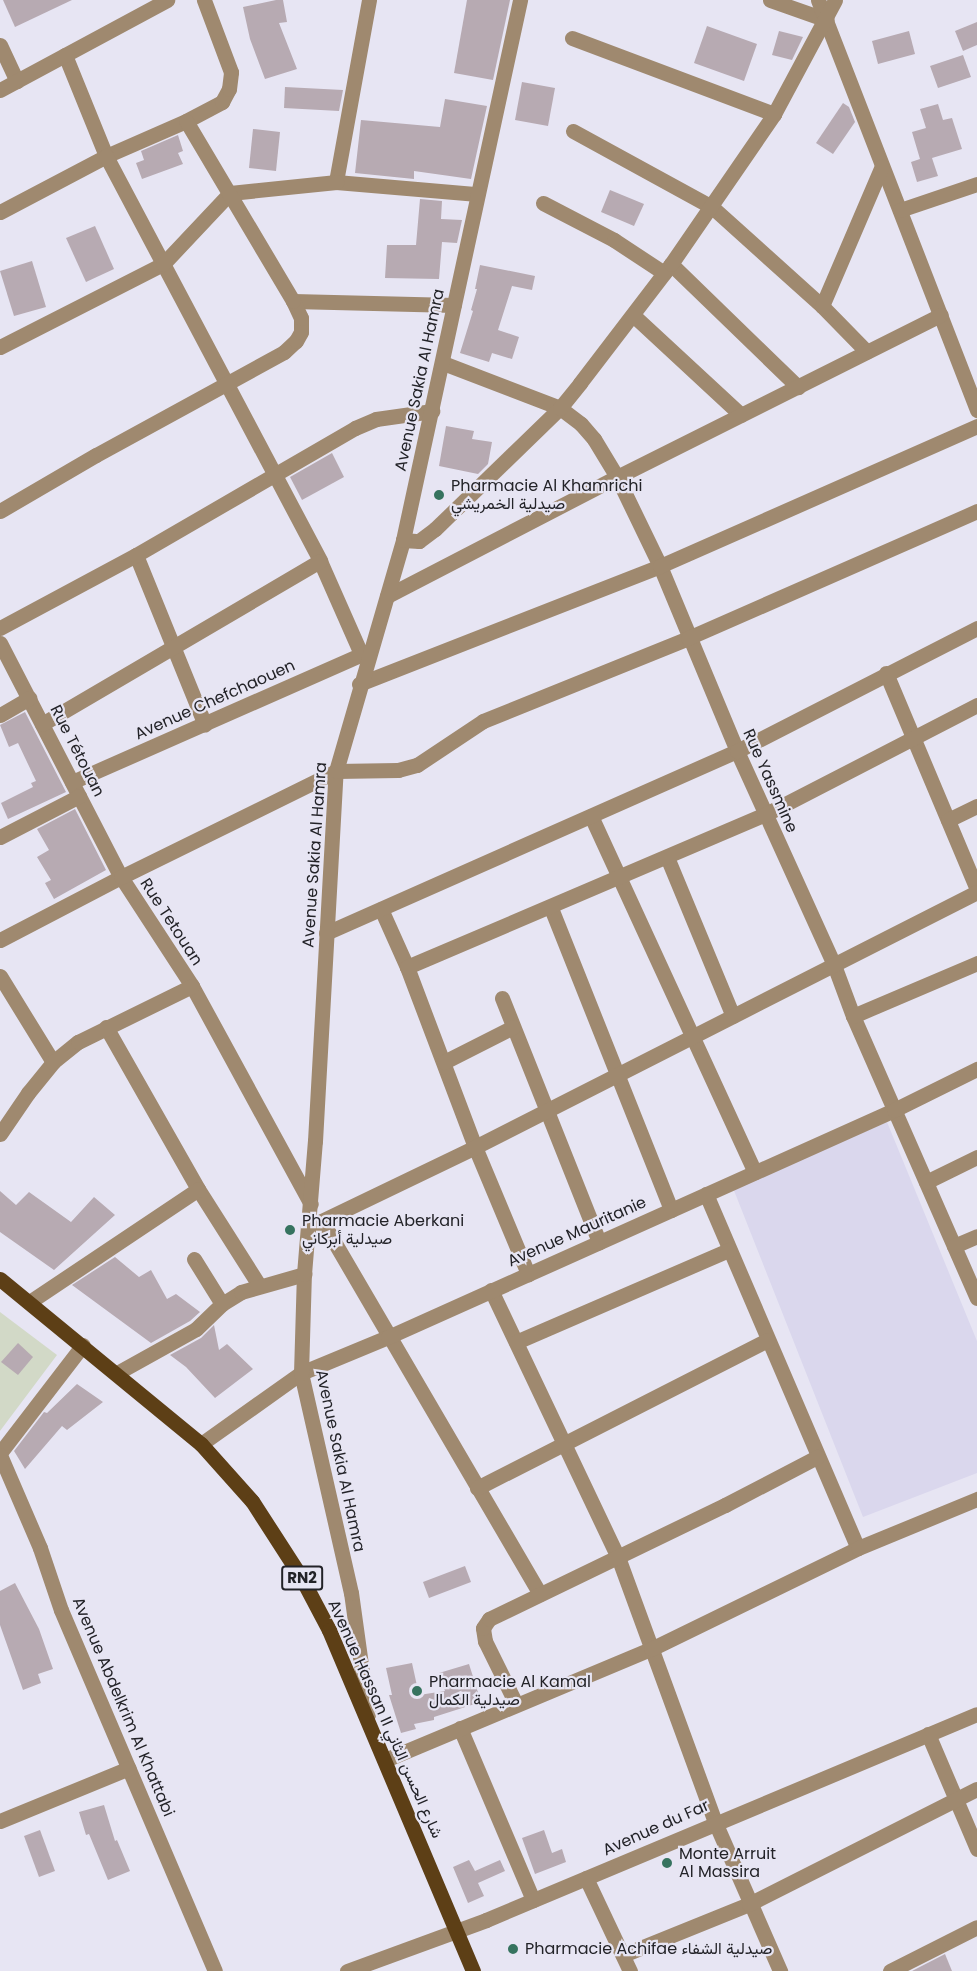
<!DOCTYPE html>
<html>
<head>
<meta charset="utf-8">
<style>
	body { margin:0 }
	#map { position:relative; width:977px; height:1971px; overflow:hidden; background:#e7e5f3; font-family:Poppins,Vazirmatn,sans-serif }
	div>[style] { position:absolute }
	[style*='--x'] { left:calc(var(--x)*1px); top:calc(var(--y)*1px); width:calc(var(--w)*1px); rotate:calc(var(--a)*1deg) }
	.built>* { inset:0; background:#dad7ed }
	.green>* { inset:0; background:#d2d9c7 }
	.building>* { inset:0; background:#b7aab2 }
	.minor>* { height:15px; margin:-7.5px; padding:0 7.5px; transform-origin:7.5px; border-radius:7.5px; background:#9f896f }
	.major>* { height:15px; margin:-7.5px; padding:0 7.5px; transform-origin:7.5px; border-radius:7.5px; background:#5d3f16 }
	.dots>* { width:16px; height:16px; translate:-50% -50%; box-sizing:border-box; border:3px solid #e7e5f3; border-radius:50% }
	span { translate:-50% -50%; white-space:nowrap; text-align:center; line-height:1.15; -webkit-text-stroke:4.5px #e7e5f3; paint-order:stroke }
	.shield-label span { padding:2px 4px; background:#e7e5f3; border:2px solid; border-radius:4px; -webkit-text-stroke-width:0 }
	.shield-label { font-size:15px; color:#232328; font-weight:700 }
	.street-label { font-size:16px; color:#232328 }
	.poi-label { font-size:16px; color:#232328 }
	.left { translate:0 -50%; text-align:left }
</style>
</head>
<body>
<div id="map">
	<div class="built">
		<i style="clip-path:polygon(887px 1122px,977px 1341px,977px 1473px,863px 1517px,733px 1188px)"></i>
	</div>
	<div class="green">
		<i style="clip-path:polygon(0 1312px,57px 1355px,0 1431px)"></i>
	</div>
	<div class="building">
		<i style="clip-path:polygon(3px 0,72px 0,15px 27px)"></i>
		<i style="clip-path:polygon(276px 0,283px 0,287px 22px,279px 23px,297px 69px,265px 79px,250px 39px,243px 7px)"></i>
		<i style="clip-path:polygon(467px 0,510px 0,493px 80px,454px 73px)"></i>
		<i style="clip-path:polygon(977px 22px,977px 45px,963px 51px,955px 31px)"></i>
		<i style="clip-path:polygon(707px 26px,757px 44px,744px 81px,694px 63px)"></i>
		<i style="clip-path:polygon(779px 31px,803px 37px,792px 60px,772px 55px)"></i>
		<i style="clip-path:polygon(909px 31px,915px 54px,878px 64px,872px 41px)"></i>
		<i style="clip-path:polygon(963px 55px,971px 77px,938px 88px,930px 66px)"></i>
		<i style="clip-path:polygon(522px 82px,555px 88px,548px 126px,515px 120px)"></i>
		<i style="clip-path:polygon(285px 87px,343px 90px,339px 111px,284px 108px)"></i>
		<i style="clip-path:polygon(445px 99px,487px 106px,471px 179px,414px 171px,414px 179px,355px 173px,361px 120px,440px 127px)"></i>
		<i style="clip-path:polygon(843px 103px,849px 107px,855px 122px,833px 154px,816px 143px)"></i>
		<i style="clip-path:polygon(938px 104px,943px 120px,952px 118px,962px 149px,932px 158px,938px 176px,917px 182px,911px 162px,920px 159px,912px 132px,926px 128px,920px 109px)"></i>
		<i style="clip-path:polygon(253px 129px,280px 132px,276px 171px,249px 168px)"></i>
		<i style="clip-path:polygon(178px 135px,183px 151px,178px 153px,183px 164px,142px 179px,136px 163px,144px 160px,141px 151px)"></i>
		<i style="clip-path:polygon(610px 190px,644px 204px,634px 226px,601px 212px)"></i>
		<i style="clip-path:polygon(420px 199px,442px 201px,441px 219px,462px 220px,457px 243px,442px 242px,439px 279px,385px 278px,387px 245px,416px 245px)"></i>
		<i style="clip-path:polygon(95px 226px,114px 269px,86px 282px,66px 238px)"></i>
		<i style="clip-path:polygon(32px 261px,46px 307px,14px 316px,0 271px)"></i>
		<i style="clip-path:polygon(480px 265px,535px 276px,532px 290px,512px 286px,498px 330px,519px 337px,512px 359px,492px 353px,489px 362px,460px 353px,473px 311px,471px 310px,477px 289px,475px 289px)"></i>
		<i style="clip-path:polygon(446px 426px,474px 431px,472px 439px,492px 442px,488px 464px,478px 474px,439px 466px)"></i>
		<i style="clip-path:polygon(332px 453px,344px 477px,302px 500px,290px 477px)"></i>
		<i style="clip-path:polygon(25px 712px,66px 792px,8px 819px,1px 803px,33px 787px,31px 783px,36px 781px,18px 743px,9px 747px,0 725px)"></i>
		<i style="clip-path:polygon(75px 809px,106px 870px,54px 899px,45px 883px,51px 880px,37px 857px,49px 850px,37px 829px)"></i>
		<i style="clip-path:polygon(0 1191px,16px 1205px,29px 1192px,71px 1222px,94px 1197px,115px 1215px,54px 1270px,0 1232px)"></i>
		<i style="clip-path:polygon(115px 1257px,139px 1277px,151px 1270px,167px 1299px,176px 1294px,200px 1312px,190px 1321px,151px 1343px,72px 1285px)"></i>
		<i style="clip-path:polygon(214px 1325px,219px 1350px,227px 1344px,253px 1369px,215px 1398px,186px 1367px,170px 1355px,201px 1338px)"></i>
		<i style="clip-path:polygon(18px 1343px,33px 1357px,18px 1375px,1px 1362px)"></i>
		<i style="clip-path:polygon(77px 1384px,103px 1402px,67px 1430px,62px 1426px,25px 1469px,14px 1451px,44px 1412px,47px 1413px)"></i>
		<i style="clip-path:polygon(465px 1566px,471px 1582px,429px 1598px,423px 1582px)"></i>
		<i style="clip-path:polygon(15px 1583px,39px 1629px,53px 1669px,38px 1674px,41px 1683px,23px 1690px,0 1625px,0 1591px)"></i>
		<i style="clip-path:polygon(412px 1663px,419px 1695px,445px 1691px,439px 1673px,469px 1664px,481px 1702px,434px 1717px,434px 1720px,414px 1724px,416px 1729px,401px 1733px,389px 1695px,392px 1695px,386px 1668px)"></i>
		<i style="clip-path:polygon(104px 1805px,115px 1841px,117px 1840px,130px 1871px,108px 1880px,89px 1834px,86px 1835px,79px 1812px)"></i>
		<i style="clip-path:polygon(40px 1830px,55px 1871px,39px 1877px,24px 1836px)"></i>
		<i style="clip-path:polygon(544px 1830px,552px 1853px,562px 1849px,566px 1862px,535px 1874px,522px 1838px)"></i>
		<i style="clip-path:polygon(469px 1860px,475px 1871px,500px 1860px,505px 1871px,478px 1883px,484px 1896px,468px 1903px,453px 1867px)"></i>
		<i style="clip-path:polygon(945px 1954px,952px 1971px,912px 1971px)"></i>
	</div>
	<div class="minor">
		<i style="--x:369;--y:0;--w:185;--a:100.3"></i>
		<i style="--x:336;--y:182;--w:142;--a:4.9"></i>
		<i style="--x:770;--y:0;--w:60;--a:19.3"></i>
		<i style="--x:818;--y:0;--w:440;--a:68.8"></i>
		<i style="--x:572;--y:38;--w:216;--a:20.6"></i>
		<i style="--x:0;--y:45;--w:40;--a:65"></i>
		<i style="--x:65;--y:55;--w:109;--a:67.9"></i>
		<i style="--x:106;--y:156;--w:87;--a:-23.6"></i>
		<i style="--x:186;--y:121;--w:41;--a:-27.8"></i>
		<i style="--x:222;--y:102;--w:15;--a:-62"></i>
		<i style="--x:229;--y:89;--w:17;--a:-83"></i>
		<i style="--x:231;--y:72;--w:77;--a:-110.6"></i>
		<i style="--x:0;--y:90;--w:190;--a:-28.3"></i>
		<i style="--x:573;--y:131;--w:158;--a:28.7"></i>
		<i style="--x:712;--y:207;--w:148;--a:42"></i>
		<i style="--x:822;--y:306;--w:64;--a:45.6"></i>
		<i style="--x:543;--y:203;--w:80;--a:27.5"></i>
		<i style="--x:614;--y:240;--w:60;--a:33.4"></i>
		<i style="--x:900;--y:210;--w:81;--a:-18.7"></i>
		<i style="--x:0;--y:212;--w:120;--a:-27.8"></i>
		<i style="--x:106;--y:156;--w:458;--a:62.1"></i>
		<i style="--x:320;--y:561;--w:102;--a:66.2"></i>
		<i style="--x:671;--y:264;--w:177;--a:44.1"></i>
		<i style="--x:293;--y:301;--w:161;--a:1.4"></i>
		<i style="--x:822;--y:306;--w:152;--a:-66.8"></i>
		<i style="--x:633;--y:315;--w:147;--a:42.8"></i>
		<i style="--x:0;--y:347;--w:183;--a:-27"></i>
		<i style="--x:163;--y:264;--w:98;--a:-46.7"></i>
		<i style="--x:230;--y:193;--w:107;--a:-5.9"></i>
		<i style="--x:443;--y:363;--w:125;--a:21"></i>
		<i style="--x:560;--y:408;--w:26;--a:37"></i>
		<i style="--x:581;--y:424;--w:20;--a:49"></i>
		<i style="--x:594;--y:439;--w:44;--a:58.8"></i>
		<i style="--x:617;--y:477;--w:99;--a:64.2"></i>
		<i style="--x:660;--y:566;--w:200;--a:67.4"></i>
		<i style="--x:737;--y:751;--w:235;--a:65.6"></i>
		<i style="--x:834;--y:965;--w:54;--a:69.6"></i>
		<i style="--x:853;--y:1016;--w:308;--a:66.3"></i>
		<i style="--x:0;--y:511;--w:111;--a:-30.3"></i>
		<i style="--x:96;--y:455;--w:214;--a:-28.7"></i>
		<i style="--x:284;--y:352;--w:16;--a:-43"></i>
		<i style="--x:296;--y:341;--w:10;--a:-61"></i>
		<i style="--x:301;--y:332;--w:14;--a:-90"></i>
		<i style="--x:301;--y:318;--w:19;--a:-115"></i>
		<i style="--x:293;--y:301;--w:209;--a:-120.7"></i>
		<i style="--x:403;--y:540;--w:16;--a:4"></i>
		<i style="--x:419;--y:541;--w:20;--a:-37"></i>
		<i style="--x:435;--y:529;--w:174;--a:-44.1"></i>
		<i style="--x:560;--y:408;--w:32;--a:-51"></i>
		<i style="--x:580;--y:383;--w:150;--a:-52.6"></i>
		<i style="--x:671;--y:264;--w:182;--a:-55.5"></i>
		<i style="--x:774;--y:114;--w:129;--a:-61.8"></i>
		<i style="--x:136;--y:555;--w:183;--a:67.9"></i>
		<i style="--x:387;--y:596;--w:259;--a:-27.4"></i>
		<i style="--x:617;--y:477;--w:362;--a:-26.6"></i>
		<i style="--x:0;--y:628;--w:154;--a:-28.2"></i>
		<i style="--x:136;--y:555;--w:253;--a:-30.1"></i>
		<i style="--x:355;--y:428;--w:23;--a:-23"></i>
		<i style="--x:376;--y:419;--w:57;--a:-8.1"></i>
		<i style="--x:0;--y:643;--w:263;--a:62.7"></i>
		<i style="--x:121;--y:877;--w:130;--a:56.9"></i>
		<i style="--x:192;--y:986;--w:248;--a:61.4"></i>
		<i style="--x:886;--y:673;--w:234;--a:67.2"></i>
		<i style="--x:359;--y:684;--w:323;--a:-21.4"></i>
		<i style="--x:660;--y:566;--w:347;--a:-23.8"></i>
		<i style="--x:0;--y:715;--w:34;--a:-30"></i>
		<i style="--x:42;--y:724;--w:322;--a:-30.4"></i>
		<i style="--x:72;--y:782;--w:325;--a:-23.8"></i>
		<i style="--x:591;--y:816;--w:392;--a:65.3"></i>
		<i style="--x:948;--y:820;--w:32;--a:-26"></i>
		<i style="--x:0;--y:837;--w:89;--a:-27.4"></i>
		<i style="--x:667;--y:857;--w:172;--a:67.5"></i>
		<i style="--x:551;--y:908;--w:325;--a:68.3"></i>
		<i style="--x:381;--y:909;--w:64;--a:65.9"></i>
		<i style="--x:407;--y:967;--w:192;--a:69.3"></i>
		<i style="--x:475;--y:1147;--w:138;--a:67.3"></i>
		<i style="--x:326;--y:933;--w:449;--a:-23.9"></i>
		<i style="--x:737;--y:751;--w:270;--a:-27.1"></i>
		<i style="--x:0;--y:940;--w:136;--a:-27.5"></i>
		<i style="--x:121;--y:877;--w:240;--a:-26.2"></i>
		<i style="--x:336;--y:771;--w:62;--a:-0.9"></i>
		<i style="--x:398;--y:770;--w:20;--a:-15"></i>
		<i style="--x:417;--y:765;--w:79;--a:-33.7"></i>
		<i style="--x:483;--y:721;--w:221;--a:-22"></i>
		<i style="--x:688;--y:638;--w:316;--a:-23.7"></i>
		<i style="--x:407;--y:967;--w:388;--a:-23.1"></i>
		<i style="--x:764;--y:815;--w:240;--a:-27.3"></i>
		<i style="--x:0;--y:976;--w:101;--a:58.4"></i>
		<i style="--x:502;--y:998;--w:263;--a:68.3"></i>
		<i style="--x:853;--y:1016;--w:135;--a:-23.1"></i>
		<i style="--x:106;--y:1027;--w:186;--a:60.4"></i>
		<i style="--x:198;--y:1189;--w:114;--a:57.6"></i>
		<i style="--x:444;--y:1062;--w:77;--a:-26.9"></i>
		<i style="--x:0;--y:1134;--w:50;--a:-55.7"></i>
		<i style="--x:28;--y:1093;--w:40;--a:-51"></i>
		<i style="--x:53;--y:1062;--w:32;--a:-39"></i>
		<i style="--x:78;--y:1042;--w:127;--a:-26.2"></i>
		<i style="--x:926;--y:1182;--w:57;--a:-26.1"></i>
		<i style="--x:706;--y:1194;--w:385;--a:66.8"></i>
		<i style="--x:322;--y:1221;--w:432;--a:59.7"></i>
		<i style="--x:309;--y:1227;--w:184;--a:-25.7"></i>
		<i style="--x:475;--y:1147;--w:563;--a:-26.93"></i>
		<i style="--x:954;--y:1246;--w:25;--a:-23"></i>
		<i style="--x:194;--y:1259;--w:53;--a:58.1"></i>
		<i style="--x:491;--y:1290;--w:296;--a:64.6"></i>
		<i style="--x:618;--y:1557;--w:282;--a:69.9"></i>
		<i style="--x:715;--y:1822;--w:163;--a:66.4"></i>
		<i style="--x:31;--y:1301;--w:201;--a:-33.8"></i>
		<i style="--x:516;--y:1342;--w:232;--a:-23.4"></i>
		<i style="--x:117;--y:1373;--w:90;--a:-29.1"></i>
		<i style="--x:196;--y:1329;--w:36;--a:-44"></i>
		<i style="--x:222;--y:1304;--w:22;--a:-32"></i>
		<i style="--x:241;--y:1292;--w:66;--a:-15.9"></i>
		<i style="--x:201;--y:1444;--w:123;--a:-35.4"></i>
		<i style="--x:301;--y:1373;--w:94;--a:-22.5"></i>
		<i style="--x:388;--y:1337;--w:555;--a:-24.16"></i>
		<i style="--x:894;--y:1110;--w:93;--a:-26.3"></i>
		<i style="--x:0;--y:1453;--w:136;--a:-52.5"></i>
		<i style="--x:0;--y:1455;--w:101;--a:66.7"></i>
		<i style="--x:40;--y:1548;--w:65;--a:71.3"></i>
		<i style="--x:61;--y:1610;--w:392;--a:66.9"></i>
		<i style="--x:477;--y:1488;--w:326;--a:-27"></i>
		<i style="--x:516;--y:1704;--w:70;--a:-116.2"></i>
		<i style="--x:485;--y:1641;--w:13;--a:-99"></i>
		<i style="--x:483;--y:1628;--w:11;--a:-56"></i>
		<i style="--x:489;--y:1619;--w:262;--a:-25.8"></i>
		<i style="--x:725;--y:1505;--w:104;--a:-27.6"></i>
		<i style="--x:368;--y:1715;--w:123;--a:-97.9"></i>
		<i style="--x:351;--y:1593;--w:226;--a:-102.8"></i>
		<i style="--x:301;--y:1373;--w:99;--a:-88.3"></i>
		<i style="--x:304;--y:1274;--w:133;--a:-85.3"></i>
		<i style="--x:315;--y:1141;--w:371;--a:-86.8"></i>
		<i style="--x:336;--y:771;--w:241;--a:-73.8"></i>
		<i style="--x:403;--y:540;--w:553;--a:-77.77"></i>
		<i style="--x:460;--y:1728;--w:187;--a:67"></i>
		<i style="--x:928;--y:1734;--w:125;--a:66.9"></i>
		<i style="--x:385;--y:1760;--w:288;--a:-22.7"></i>
		<i style="--x:651;--y:1649;--w:230;--a:-26"></i>
		<i style="--x:858;--y:1548;--w:129;--a:-22.4"></i>
		<i style="--x:0;--y:1821;--w:139;--a:-22.3"></i>
		<i style="--x:586;--y:1878;--w:103;--a:64.7"></i>
		<i style="--x:623;--y:1955;--w:136;--a:-22"></i>
		<i style="--x:749;--y:1904;--w:255;--a:-26.8"></i>
		<i style="--x:347;--y:1971;--w:148;--a:-20.1"></i>
		<i style="--x:486;--y:1920;--w:532;--a:-22.76"></i>
		<i style="--x:890;--y:1971;--w:97;--a:-26.8"></i>
	</div>
	<div class="major">
		<i style="--x:0;--y:1279;--w:260;--a:39.4"></i>
		<i style="--x:201;--y:1444;--w:76;--a:48.2"></i>
		<i style="--x:252;--y:1501;--w:90;--a:57.2"></i>
		<i style="--x:301;--y:1577;--w:60;--a:62.2"></i>
		<i style="--x:329;--y:1630;--w:370;--a:67.1"></i>
	</div>
	<div class="dots">
		<i style="left:439px;top:495px;background:#36735f"></i>
		<i style="left:290px;top:1230px;background:#36735f"></i>
		<i style="left:417px;top:1691px;background:#36735f"></i>
		<i style="left:667px;top:1863px;background:#36735f"></i>
		<i style="left:513px;top:1949px;background:#36735f"></i>
	</div>
	<div class="shield-label">
		<span style="left:302px;top:1578px">RN2</span>
	</div>
	<div class="street-label">
		<span style="left:420px;top:380px;rotate:-78deg">Avenue Sakia Al Hamra</span>
		<span style="left:215px;top:700px;rotate:-24deg">Avenue Chefchaouen</span>
		<span style="left:77px;top:751px;rotate:63deg">Rue Tétouan</span>
		<span style="left:770px;top:781px;rotate:66deg">Rue Yassmine</span>
		<span style="left:315px;top:855px;rotate:-86deg">Avenue Sakia Al Hamra</span>
		<span style="left:171px;top:922px;rotate:57deg">Rue Tetouan</span>
		<span style="left:577px;top:1232px;rotate:-24deg">Avenue Mauritanie</span>
		<span style="left:340px;top:1461px;rotate:78deg">Avenue Sakia Al Hamra</span>
		<span style="left:123px;top:1707px;rotate:67deg">Avenue Abdelkrim Al Khattabi</span>
		<span style="left:385px;top:1719px;rotate:66deg">Avenue Hassan II شارع الحسن الثاني</span>
		<span style="left:656px;top:1828px;rotate:-24deg">Avenue du Far</span>
	</div>
	<div class="poi-label">
		<span class="left" style="left:451px;top:495px">Pharmacie Al Khamrichi<br>صيدلية الخمريشي</span>
		<span class="left" style="left:302px;top:1230px">Pharmacie Aberkani<br>صيدلية أبركاني</span>
		<span class="left" style="left:429px;top:1691px">Pharmacie Al Kamal<br>صيدلية الكمال</span>
		<span class="left" style="left:679px;top:1863px">Monte Arruit<br>Al Massira</span>
		<span class="left" style="left:525px;top:1949px">Pharmacie Achifae صيدلية الشفاء</span>
	</div>
</div>
</body>
</html>
